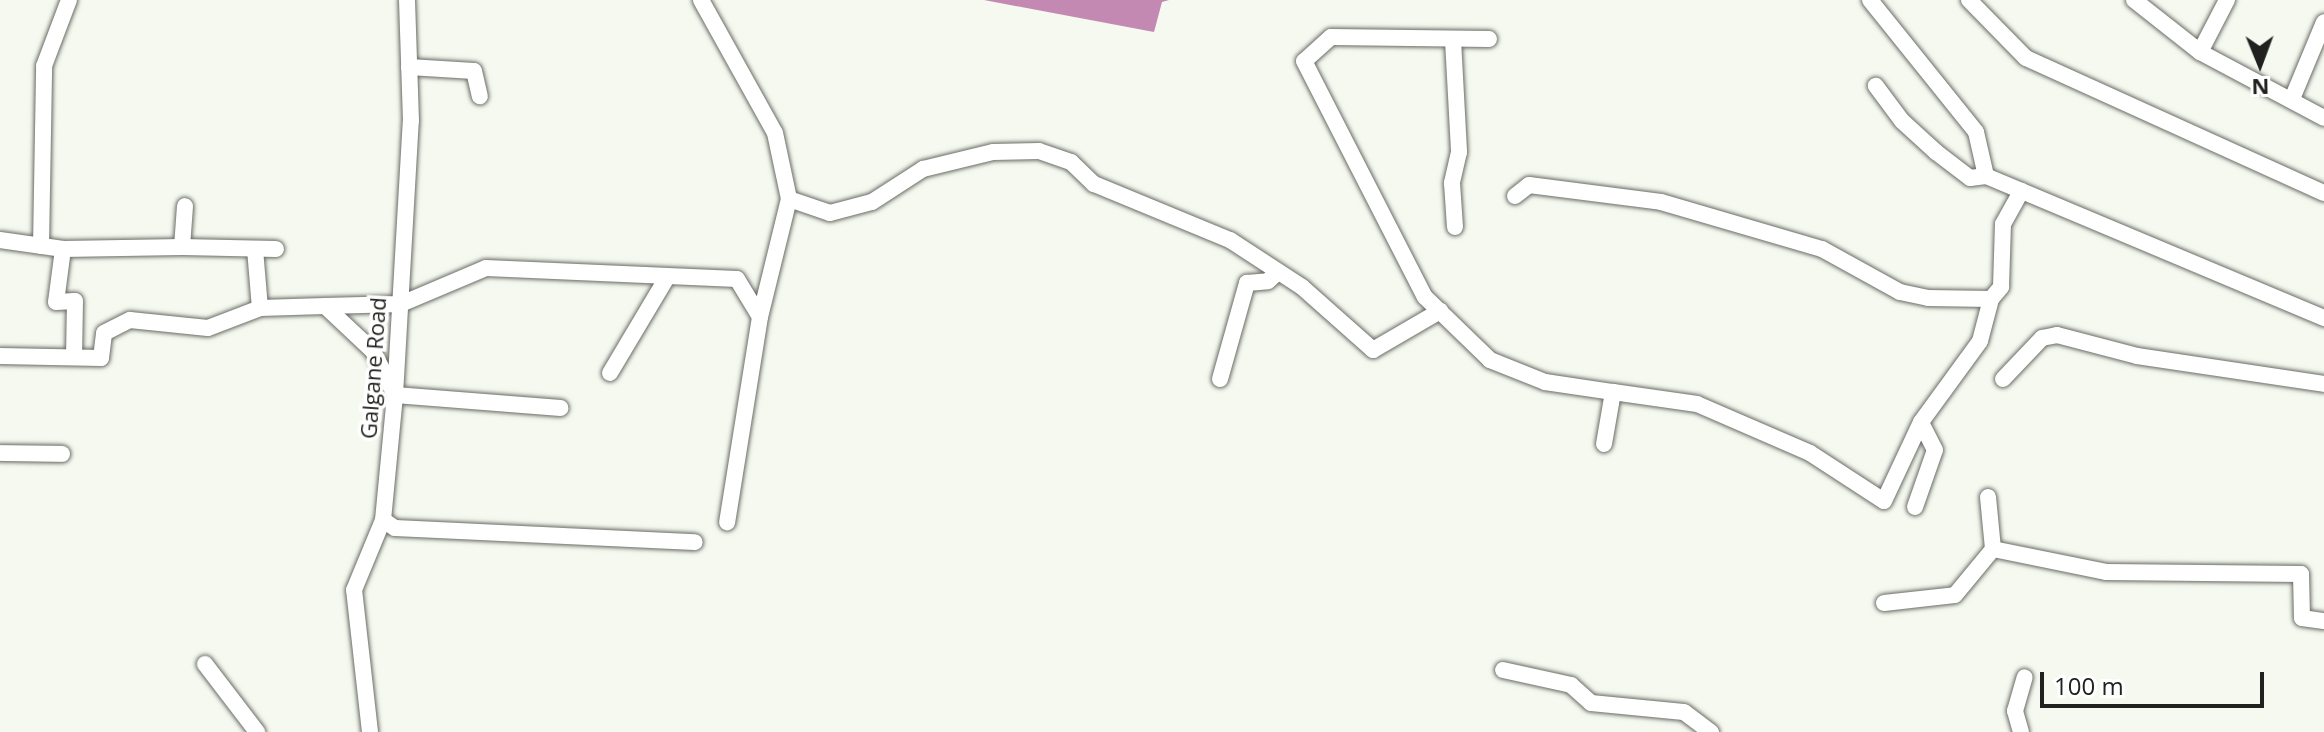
<!DOCTYPE html>
<html>
<head>
<meta charset="utf-8">
<style>
	body { margin:0 }
	#map { position:relative; width:2324px; height:732px; overflow:hidden; background:#f5f9f0; font-family:"Open Sans",sans-serif }
	div>[style] { position:absolute }
	[style*='--x'] { left:calc(var(--x)*1px); top:calc(var(--y)*1px); width:calc(var(--w)*1px); rotate:calc(var(--a)*1deg) }
	.water>* { inset:0; background:#c489b2 }
	.roads { filter:drop-shadow(0 0 2px #696c65) drop-shadow(0 0 2px #696c65) }
	.street>* { height:16px; margin:-8px; padding:0 8px; transform-origin:8px; border-radius:8px; background:#fff }
	span { translate:-50% -50%; white-space:nowrap; text-align:center; line-height:1.15; -webkit-text-stroke:7px #fff; paint-order:stroke }
	.street-label { font-size:22px; color:#21221f }
	.north { position:absolute; left:2220px; top:24px; width:80px; height:80px; -webkit-text-stroke:6px #fff; paint-order:stroke; rotate:179deg; font-size:22px; font-weight:700; line-height:32px; text-align:center; color:#21221f }
	.north::after { content:''; display:block; margin:auto; width:28px; height:36px; background:#21221f; clip-path:polygon(50% 0,100% 100%,50% 72%,0 100%) }
	.scale { position:absolute; left:2040px; top:672px; width:224px; height:36px; box-sizing:border-box; border:4px solid #21221f; border-top:0; padding-left:10px; font-size:24px; line-height:28px; white-space:nowrap; color:#21221f; -webkit-text-stroke:6px #fff; paint-order:stroke }
</style>
</head>
<body>
<div id="map">
	<div class="water">
		<i style="clip-path:polygon(984px 0,1169px 0,1162px 2px,1154px 32px)"></i>
	</div>
	<div class="roads">
		<div class="street">
			<i style="--x:701;--y:0;--w:152;--a:60.9"></i>
			<i style="--x:775;--y:133;--w:67;--a:78"></i>
			<i style="--x:789;--y:199;--w:43;--a:18.9"></i>
			<i style="--x:830;--y:213;--w:43;--a:-14.7"></i>
			<i style="--x:872;--y:202;--w:61;--a:-32.9"></i>
			<i style="--x:923;--y:169;--w:72;--a:-13.7"></i>
			<i style="--x:993;--y:152;--w:46;--a:-1.2"></i>
			<i style="--x:1039;--y:151;--w:34;--a:19"></i>
			<i style="--x:1071;--y:162;--w:32;--a:44"></i>
			<i style="--x:1094;--y:184;--w:147;--a:22.4"></i>
			<i style="--x:1230;--y:240;--w:86;--a:33.1"></i>
			<i style="--x:1302;--y:287;--w:95;--a:41.6"></i>
			<i style="--x:1373;--y:350;--w:78;--a:-30.2"></i>
			<i style="--x:1870;--y:0;--w:169;--a:51.2"></i>
			<i style="--x:1976;--y:132;--w:45;--a:77.2"></i>
			<i style="--x:1986;--y:176;--w:16;--a:173"></i>
			<i style="--x:1970;--y:178;--w:43;--a:-142.6"></i>
			<i style="--x:1936;--y:152;--w:46;--a:-137.6"></i>
			<i style="--x:1902;--y:121;--w:44;--a:-126.6"></i>
			<i style="--x:1969;--y:0;--w:81;--a:45.5"></i>
			<i style="--x:2026;--y:58;--w:327;--a:24.4"></i>
			<i style="--x:2134;--y:0;--w:84;--a:38.2"></i>
			<i style="--x:2200;--y:52;--w:140;--a:28"></i>
			<i style="--x:1489;--y:39;--w:158;--a:-179.3"></i>
			<i style="--x:1331;--y:37;--w:36;--a:138"></i>
			<i style="--x:1304;--y:61;--w:265;--a:62.9"></i>
			<i style="--x:1425;--y:297;--w:91;--a:44.1"></i>
			<i style="--x:1490;--y:360;--w:59;--a:21.8"></i>
			<i style="--x:1545;--y:382;--w:69;--a:8.4"></i>
			<i style="--x:1453;--y:40;--w:112;--a:86.9"></i>
			<i style="--x:1459;--y:152;--w:32;--a:103"></i>
			<i style="--x:1452;--y:183;--w:44;--a:86.1"></i>
			<i style="--x:2200;--y:52;--w:59;--a:-62.6"></i>
			<i style="--x:409;--y:67;--w:65;--a:3.5"></i>
			<i style="--x:474;--y:71;--w:26;--a:77"></i>
			<i style="--x:2292;--y:99;--w:83;--a:-67.4"></i>
			<i style="--x:1986;--y:176;--w:367;--a:22.8"></i>
			<i style="--x:1515;--y:196;--w:18;--a:-38"></i>
			<i style="--x:1529;--y:185;--w:133;--a:7.3"></i>
			<i style="--x:1661;--y:202;--w:168;--a:16.3"></i>
			<i style="--x:1822;--y:249;--w:89;--a:28.9"></i>
			<i style="--x:1900;--y:292;--w:29;--a:12"></i>
			<i style="--x:1928;--y:298;--w:63;--a:0.9"></i>
			<i style="--x:1991;--y:299;--w:16;--a:-50"></i>
			<i style="--x:2001;--y:287;--w:63;--a:-88.2"></i>
			<i style="--x:2003;--y:224;--w:38;--a:-61"></i>
			<i style="--x:0;--y:240;--w:64;--a:8.1"></i>
			<i style="--x:63;--y:249;--w:53;--a:97.5"></i>
			<i style="--x:56;--y:302;--w:19;--a:-3"></i>
			<i style="--x:75;--y:301;--w:56;--a:91"></i>
			<i style="--x:41;--y:246;--w:180;--a:-89"></i>
			<i style="--x:44;--y:66;--w:71;--a:-69.3"></i>
			<i style="--x:182;--y:247;--w:94;--a:1.2"></i>
			<i style="--x:63;--y:249;--w:119;--a:-1"></i>
			<i style="--x:182;--y:247;--w:41;--a:-85.8"></i>
			<i style="--x:255;--y:249;--w:59;--a:85.2"></i>
			<i style="--x:325;--y:306;--w:76;--a:-1.5"></i>
			<i style="--x:401;--y:304;--w:92;--a:-23"></i>
			<i style="--x:486;--y:268;--w:251;--a:2.5"></i>
			<i style="--x:737;--y:279;--w:44;--a:58.8"></i>
			<i style="--x:760;--y:317;--w:208;--a:99.1"></i>
			<i style="--x:760;--y:317;--w:122;--a:-76.2"></i>
			<i style="--x:0;--y:356;--w:101;--a:1.1"></i>
			<i style="--x:101;--y:358;--w:25;--a:-83"></i>
			<i style="--x:104;--y:333;--w:29;--a:-27"></i>
			<i style="--x:130;--y:320;--w:78;--a:5.9"></i>
			<i style="--x:208;--y:328;--w:56;--a:-21"></i>
			<i style="--x:260;--y:308;--w:65;--a:-1.8"></i>
			<i style="--x:325;--y:306;--w:66;--a:43.2"></i>
			<i style="--x:373;--y:351;--w:49;--a:63.4"></i>
			<i style="--x:395;--y:395;--w:166;--a:4.5"></i>
			<i style="--x:610;--y:373;--w:109;--a:-59.2"></i>
			<i style="--x:1220;--y:379;--w:100;--a:-74.3"></i>
			<i style="--x:1247;--y:283;--w:21;--a:-5"></i>
			<i style="--x:1268;--y:281;--w:13;--a:-42"></i>
			<i style="--x:2003;--y:379;--w:57;--a:-46.4"></i>
			<i style="--x:2042;--y:338;--w:15;--a:-11"></i>
			<i style="--x:2057;--y:335;--w:83;--a:14.7"></i>
			<i style="--x:2137;--y:356;--w:189;--a:8.5"></i>
			<i style="--x:1604;--y:444;--w:53;--a:-80.2"></i>
			<i style="--x:1613;--y:392;--w:85;--a:8.1"></i>
			<i style="--x:1697;--y:404;--w:123;--a:23.4"></i>
			<i style="--x:1810;--y:453;--w:88;--a:33"></i>
			<i style="--x:1884;--y:501;--w:87;--a:-64.9"></i>
			<i style="--x:1921;--y:422;--w:100;--a:-53.9"></i>
			<i style="--x:1980;--y:341;--w:43;--a:-75.3"></i>
			<i style="--x:0;--y:453;--w:62;--a:0.9"></i>
			<i style="--x:1988;--y:497;--w:52;--a:84.5"></i>
			<i style="--x:1915;--y:507;--w:60;--a:-70.7"></i>
			<i style="--x:1935;--y:450;--w:31;--a:-117"></i>
			<i style="--x:383;--y:520;--w:14;--a:34"></i>
			<i style="--x:395;--y:528;--w:300;--a:2.7"></i>
			<i style="--x:1884;--y:603;--w:71;--a:-6.4"></i>
			<i style="--x:1955;--y:595;--w:60;--a:-50.4"></i>
			<i style="--x:1993;--y:549;--w:115;--a:11.5"></i>
			<i style="--x:2106;--y:572;--w:195;--a:0.6"></i>
			<i style="--x:2301;--y:574;--w:44;--a:88.7"></i>
			<i style="--x:2302;--y:618;--w:22;--a:8"></i>
			<i style="--x:205;--y:664;--w:86;--a:52.6"></i>
			<i style="--x:1503;--y:670;--w:70;--a:12.4"></i>
			<i style="--x:1571;--y:685;--w:27;--a:42"></i>
			<i style="--x:1591;--y:703;--w:93;--a:5.5"></i>
			<i style="--x:1684;--y:712;--w:34;--a:37"></i>
			<i style="--x:370;--y:732;--w:143;--a:-96.4"></i>
			<i style="--x:354;--y:590;--w:76;--a:-67.5"></i>
			<i style="--x:383;--y:520;--w:126;--a:-84.5"></i>
			<i style="--x:395;--y:395;--w:274;--a:-86.7"></i>
			<i style="--x:411;--y:121;--w:121;--a:-91.9"></i>
			<i style="--x:2021;--y:732;--w:22;--a:-106"></i>
			<i style="--x:2015;--y:711;--w:35;--a:-74"></i>
		</div>
	</div>
	<div class="street-label">
		<span style="left:373px;top:368px;rotate:-86deg">Galgane Road</span>
	</div>
	<div class="north">N</div>
	<div class="scale">100 m</div>
</div>
</body>
</html>
